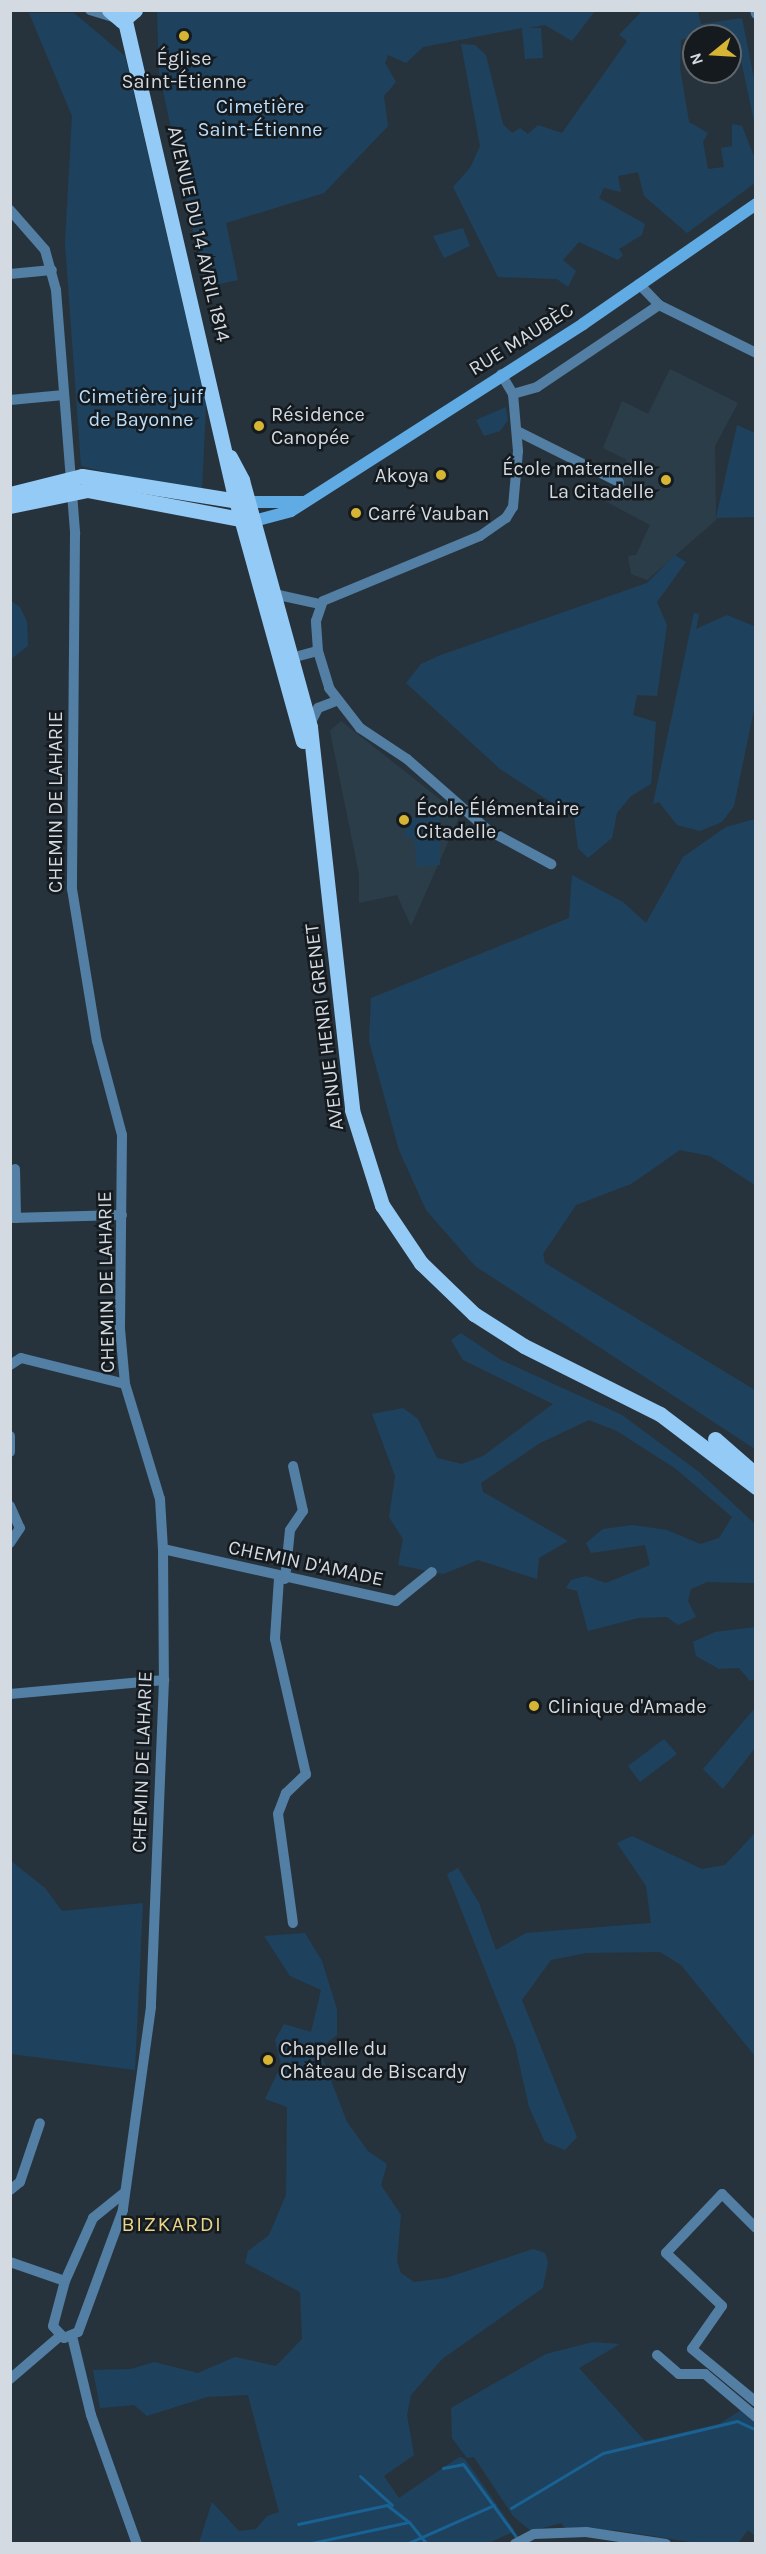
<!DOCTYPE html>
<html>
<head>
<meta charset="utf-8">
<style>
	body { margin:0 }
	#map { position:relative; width:766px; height:2554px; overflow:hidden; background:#27333c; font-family:Karla,sans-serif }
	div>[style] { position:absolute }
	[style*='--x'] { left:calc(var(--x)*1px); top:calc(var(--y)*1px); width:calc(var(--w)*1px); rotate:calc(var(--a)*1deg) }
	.built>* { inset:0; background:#2c3d4a }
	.green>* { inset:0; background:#1e425e }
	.stream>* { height:3px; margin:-1.5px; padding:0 1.5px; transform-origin:1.5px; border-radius:1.5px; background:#196293 }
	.street>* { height:10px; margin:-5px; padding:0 5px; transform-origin:5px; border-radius:5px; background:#527fa3 }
	.secondary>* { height:12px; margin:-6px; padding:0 6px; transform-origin:6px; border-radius:6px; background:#61abe4 }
	.primary>* { height:15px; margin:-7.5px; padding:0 7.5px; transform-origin:7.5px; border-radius:7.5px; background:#94caf6 }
	.dots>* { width:16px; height:16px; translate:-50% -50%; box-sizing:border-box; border:3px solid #151a1e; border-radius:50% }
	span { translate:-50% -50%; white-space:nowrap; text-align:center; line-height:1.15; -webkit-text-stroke:5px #151a1e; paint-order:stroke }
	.poi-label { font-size:20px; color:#d3dae1 }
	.left { translate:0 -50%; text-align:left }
	.right { translate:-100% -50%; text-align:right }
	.park-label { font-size:20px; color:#baddfa }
	.street-label { font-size:20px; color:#d3dae1 }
	.neighbourhood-label { font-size:21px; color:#ebd588; letter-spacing:1.5px }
	.frame { position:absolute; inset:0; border:12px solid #d3dae1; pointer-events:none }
	.north { position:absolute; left:682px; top:24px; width:60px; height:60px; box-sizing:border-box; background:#151a1e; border:2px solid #61676c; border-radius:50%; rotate:252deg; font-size:16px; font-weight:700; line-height:24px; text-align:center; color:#d3dae1 }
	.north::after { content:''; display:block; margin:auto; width:21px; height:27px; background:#d6b534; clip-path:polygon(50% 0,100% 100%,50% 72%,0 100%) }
</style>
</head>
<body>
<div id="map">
	<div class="built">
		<i style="clip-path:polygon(670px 369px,738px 403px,715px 446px,716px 520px,647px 580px,631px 574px,628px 556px,636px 555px,650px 525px,605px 501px,627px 460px,603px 448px,622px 401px,648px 414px)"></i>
		<i style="clip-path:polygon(341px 721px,460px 815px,411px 926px,397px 895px,359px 903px,359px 874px,330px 731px)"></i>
	</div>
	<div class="green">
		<i style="clip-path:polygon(157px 11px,157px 10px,595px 11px,572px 41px,545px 25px,528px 28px,541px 28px,543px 58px,525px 59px,522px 28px,423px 47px,406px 63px,388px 55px,385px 63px,396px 82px,384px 96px,388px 126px,324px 193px,226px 223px,238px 280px,205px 287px,159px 72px)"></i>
		<i style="clip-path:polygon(642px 11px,698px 11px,701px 24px,742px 18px,755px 84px,755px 126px,741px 60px,730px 57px,730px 36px,694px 36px,694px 53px,691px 37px,681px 40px,680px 68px,689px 122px,708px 133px,703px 142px,708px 169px,724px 167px,721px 148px,732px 146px,732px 124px,742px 126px,755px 159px,755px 183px,687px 233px,644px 196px,638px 172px,618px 176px,621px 192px,604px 188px,599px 198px,645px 224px,642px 235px,619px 249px,623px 255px,618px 260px,579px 242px,563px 260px,576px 271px,568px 287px,557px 279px,498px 277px,453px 187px,470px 168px,480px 146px,461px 44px,475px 45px,486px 55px,503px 124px,512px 133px,520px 128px,528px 134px,538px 125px,562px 133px,627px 41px,619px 35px)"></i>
		<i style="clip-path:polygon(29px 13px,74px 13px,125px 56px,206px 404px,202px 489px,186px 491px,81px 466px,65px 243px,72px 116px)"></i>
		<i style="clip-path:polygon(463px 228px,470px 246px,444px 258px,433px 236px)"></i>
		<i style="clip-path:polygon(506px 407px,508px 420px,500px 431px,484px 436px,476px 420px)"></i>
		<i style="clip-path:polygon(737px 425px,755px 433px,755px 517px,716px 518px)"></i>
		<i style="clip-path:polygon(675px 555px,686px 562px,657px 602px,667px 625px,657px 696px,637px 695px,633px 715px,656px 722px,651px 784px,631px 796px,617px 813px,612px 838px,588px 858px,578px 848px,574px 817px,500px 769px,406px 683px,421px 664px,438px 656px,647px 583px)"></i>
		<i style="clip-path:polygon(11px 601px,20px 607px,27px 622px,28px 646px,11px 659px)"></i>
		<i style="clip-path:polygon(694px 613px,699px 614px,696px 629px,727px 615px,756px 627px,755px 705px,734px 806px,722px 822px,700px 831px,677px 825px,659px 802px,653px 804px)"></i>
		<i style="clip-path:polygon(440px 815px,440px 865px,417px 867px,414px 838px,406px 838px,404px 819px)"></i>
		<i style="clip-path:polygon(755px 819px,755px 1185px,710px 1156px,680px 1150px,631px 1184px,576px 1205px,543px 1254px,545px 1263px,755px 1390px,755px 1449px,475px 1266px,426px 1210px,399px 1150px,369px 1041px,371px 998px,569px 918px,572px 875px,623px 902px,646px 923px,683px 857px,726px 827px)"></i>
		<i style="clip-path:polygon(461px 1333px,501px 1360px,622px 1415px,699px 1472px,755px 1524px,755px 1583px,707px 1582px,691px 1589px,688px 1601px,696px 1617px,678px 1625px,667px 1617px,638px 1618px,588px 1631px,577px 1591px,566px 1588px,571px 1580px,586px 1576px,606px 1583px,650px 1565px,645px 1545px,591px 1553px,586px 1543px,603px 1529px,633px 1525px,667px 1530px,700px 1544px,719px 1538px,732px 1517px,676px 1469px,617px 1431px,589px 1420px,540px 1443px,481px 1483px,483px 1492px,568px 1541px,539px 1558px,537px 1579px,478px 1560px,443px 1574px,398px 1565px,403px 1539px,389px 1517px,395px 1476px,372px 1414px,403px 1408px,418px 1419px,437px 1458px,462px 1464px,483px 1456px,553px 1404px,463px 1360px,451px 1340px)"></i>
		<i style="clip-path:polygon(755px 1627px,755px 1679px,750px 1681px,739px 1668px,719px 1669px,696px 1656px,693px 1642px,715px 1632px)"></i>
		<i style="clip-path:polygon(755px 1708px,755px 1748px,723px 1789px,703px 1769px)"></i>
		<i style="clip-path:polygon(664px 1739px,677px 1754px,640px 1782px,628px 1766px)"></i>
		<i style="clip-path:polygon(755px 1833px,755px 2056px,681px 1965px,660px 1952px,586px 1953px,551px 1960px,522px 2000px,577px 2137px,565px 2150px,545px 2142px,529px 2107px,515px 2045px,447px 1874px,458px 1868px,479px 1903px,496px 1950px,526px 1933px,651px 1923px,646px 1886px,617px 1843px,632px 1836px,702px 1869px,725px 1865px)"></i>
		<i style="clip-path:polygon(11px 1861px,45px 1888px,62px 1911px,143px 1903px,135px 2070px,11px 2054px)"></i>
		<i style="clip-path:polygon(305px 1933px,322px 1961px,337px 2009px,337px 2035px,319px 2049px,347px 2122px,368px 2151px,387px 2164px,381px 2185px,401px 2215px,397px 2261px,401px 2273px,414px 2282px,446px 2278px,533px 2249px,545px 2253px,548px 2262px,543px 2288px,442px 2359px,411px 2395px,407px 2415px,414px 2455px,384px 2476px,399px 2498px,459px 2457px,465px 2459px,515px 2531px,489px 2543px,199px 2543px,212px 2502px,239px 2531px,256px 2529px,267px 2516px,279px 2512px,248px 2395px,207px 2397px,147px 2416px,134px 2405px,100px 2408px,93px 2370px,131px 2369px,154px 2362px,198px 2373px,235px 2357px,276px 2366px,302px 2339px,300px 2292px,245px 2263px,248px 2251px,269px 2235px,286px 2195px,287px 2107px,265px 2099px,281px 2065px,275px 2040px,284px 2024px,311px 2032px,321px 1990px,290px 1976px,264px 1936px)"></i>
		<i style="clip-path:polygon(593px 2342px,620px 2344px,579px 2368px,645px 2441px,719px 2424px,743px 2409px,755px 2420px,755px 2536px,748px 2530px,738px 2543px,697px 2543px,615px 2530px,567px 2530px,561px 2523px,531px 2531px,513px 2516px,474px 2457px,467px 2458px,452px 2438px,451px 2408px,546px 2354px)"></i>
	</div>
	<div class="stream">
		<i style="--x:443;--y:2468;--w:20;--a:-11"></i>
		<i style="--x:463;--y:2464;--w:92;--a:53.9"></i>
		<i style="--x:360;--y:2476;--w:43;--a:42.2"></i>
		<i style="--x:511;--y:2508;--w:107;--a:-30.9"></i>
		<i style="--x:603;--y:2453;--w:138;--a:-13.4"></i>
		<i style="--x:737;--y:2421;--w:21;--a:25"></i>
		<i style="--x:298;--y:2524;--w:91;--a:-12.1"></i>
		<i style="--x:387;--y:2505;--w:28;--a:38"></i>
		<i style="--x:307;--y:2544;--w:104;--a:-12.2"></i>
		<i style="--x:409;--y:2522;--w:28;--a:51"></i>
		<i style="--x:406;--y:2544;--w:96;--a:-23.9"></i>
	</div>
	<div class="street">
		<i style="--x:90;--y:10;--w:24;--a:17"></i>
		<i style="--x:755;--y:10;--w:4;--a:76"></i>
		<i style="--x:10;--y:210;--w:53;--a:48.8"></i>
		<i style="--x:45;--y:250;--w:41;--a:74.6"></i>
		<i style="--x:56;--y:290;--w:245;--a:85.5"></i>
		<i style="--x:75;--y:534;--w:355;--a:90.5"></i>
		<i style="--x:72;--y:889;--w:154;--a:80.7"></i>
		<i style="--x:97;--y:1041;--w:97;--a:75.1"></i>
		<i style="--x:122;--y:1135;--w:194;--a:90.6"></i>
		<i style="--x:120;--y:1329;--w:55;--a:84.8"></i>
		<i style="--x:125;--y:1384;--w:120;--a:73.1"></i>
		<i style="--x:160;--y:1499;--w:50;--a:86.6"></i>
		<i style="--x:163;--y:1549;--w:131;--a:89.6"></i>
		<i style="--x:164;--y:1680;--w:327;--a:92.3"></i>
		<i style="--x:151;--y:2007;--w:205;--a:97.9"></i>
		<i style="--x:123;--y:2210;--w:130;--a:110.2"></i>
		<i style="--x:78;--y:2332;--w:15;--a:157"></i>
		<i style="--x:64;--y:2338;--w:16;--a:-133"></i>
		<i style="--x:53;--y:2326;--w:47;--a:-75.1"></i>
		<i style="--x:65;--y:2281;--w:69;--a:-66"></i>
		<i style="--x:93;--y:2218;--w:40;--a:-39"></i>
		<i style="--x:10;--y:274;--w:42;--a:-5.4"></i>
		<i style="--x:639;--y:284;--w:29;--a:46"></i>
		<i style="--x:659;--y:305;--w:108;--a:26.3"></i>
		<i style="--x:513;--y:394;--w:25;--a:-16"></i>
		<i style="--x:537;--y:387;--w:147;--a:-33.9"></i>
		<i style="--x:10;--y:400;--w:54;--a:-5.3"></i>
		<i style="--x:517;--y:431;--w:114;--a:26.6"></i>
		<i style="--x:274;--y:594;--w:46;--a:12.5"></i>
		<i style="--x:318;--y:651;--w:39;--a:73"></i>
		<i style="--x:329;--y:688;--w:51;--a:52.2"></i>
		<i style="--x:360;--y:728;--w:56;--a:33.4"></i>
		<i style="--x:407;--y:759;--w:108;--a:41.2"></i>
		<i style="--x:488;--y:830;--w:72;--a:28.4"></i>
		<i style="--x:284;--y:660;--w:35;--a:-15"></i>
		<i style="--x:318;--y:651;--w:30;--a:-94"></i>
		<i style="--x:316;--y:621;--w:21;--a:-71"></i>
		<i style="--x:323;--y:601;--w:170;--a:-22.5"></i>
		<i style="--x:480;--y:536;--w:32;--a:-35"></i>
		<i style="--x:506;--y:518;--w:13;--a:-58"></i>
		<i style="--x:513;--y:507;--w:56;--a:-84.9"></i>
		<i style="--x:518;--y:451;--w:57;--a:-95"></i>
		<i style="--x:513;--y:394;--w:23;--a:-121"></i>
		<i style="--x:310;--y:724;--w:18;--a:-63"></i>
		<i style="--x:318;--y:708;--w:19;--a:-21"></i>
		<i style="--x:15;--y:1169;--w:49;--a:88.8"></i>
		<i style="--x:10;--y:1218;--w:112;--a:-1.5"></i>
		<i style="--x:10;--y:1365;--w:13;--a:-32"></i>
		<i style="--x:21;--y:1358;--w:107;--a:14"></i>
		<i style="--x:10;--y:1436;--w:16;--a:90"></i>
		<i style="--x:10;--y:1506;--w:24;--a:66"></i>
		<i style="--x:20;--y:1528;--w:18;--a:124"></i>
		<i style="--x:163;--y:1549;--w:239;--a:12.6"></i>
		<i style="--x:396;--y:1601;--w:46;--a:-38.9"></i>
		<i style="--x:279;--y:1578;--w:61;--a:93.8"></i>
		<i style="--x:275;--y:1639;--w:139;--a:77.1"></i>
		<i style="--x:306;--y:1774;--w:28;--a:136"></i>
		<i style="--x:286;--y:1793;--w:22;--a:111"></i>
		<i style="--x:278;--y:1814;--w:110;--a:82.2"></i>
		<i style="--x:285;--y:1579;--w:49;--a:-84.2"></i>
		<i style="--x:290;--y:1530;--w:23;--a:-56"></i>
		<i style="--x:303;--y:1511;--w:46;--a:-102.5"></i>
		<i style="--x:10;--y:1694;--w:155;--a:-5.2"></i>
		<i style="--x:10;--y:2190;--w:13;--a:-39"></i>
		<i style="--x:20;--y:2182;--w:62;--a:-71.3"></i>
		<i style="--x:756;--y:2228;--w:48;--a:-135"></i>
		<i style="--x:722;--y:2194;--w:81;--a:133.5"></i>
		<i style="--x:666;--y:2253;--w:77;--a:43.4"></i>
		<i style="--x:722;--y:2306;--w:52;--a:124.9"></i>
		<i style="--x:692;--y:2349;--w:83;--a:39.6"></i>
		<i style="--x:10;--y:2262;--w:58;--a:19.1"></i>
		<i style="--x:72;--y:2336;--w:81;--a:76.5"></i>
		<i style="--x:91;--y:2415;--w:137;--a:70.4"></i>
		<i style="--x:657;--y:2355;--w:29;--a:41"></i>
		<i style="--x:679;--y:2374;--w:26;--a:0"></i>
		<i style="--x:705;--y:2374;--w:67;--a:40.1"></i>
		<i style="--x:10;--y:2379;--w:66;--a:-40.7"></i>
		<i style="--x:515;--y:2544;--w:21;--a:-28"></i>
		<i style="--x:534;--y:2534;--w:52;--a:-2.2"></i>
		<i style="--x:586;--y:2532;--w:81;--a:8.5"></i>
	</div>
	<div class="secondary">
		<i style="--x:248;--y:502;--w:56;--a:0"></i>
		<i style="--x:254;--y:521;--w:38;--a:-15"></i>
		<i style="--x:291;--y:511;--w:347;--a:-32.6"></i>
		<i style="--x:583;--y:324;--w:211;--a:-34.7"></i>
	</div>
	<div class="primary">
		<i style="--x:109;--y:10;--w:17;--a:40"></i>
		<i style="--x:122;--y:21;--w:17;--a:-40"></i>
		<i style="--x:125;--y:21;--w:492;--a:77"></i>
		<i style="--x:236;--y:500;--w:250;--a:74.5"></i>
		<i style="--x:230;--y:457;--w:26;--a:62"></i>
		<i style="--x:242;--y:480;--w:256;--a:74.6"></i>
		<i style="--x:310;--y:727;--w:385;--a:83.7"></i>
		<i style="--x:352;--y:1110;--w:100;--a:72.5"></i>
		<i style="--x:382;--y:1205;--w:70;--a:56.1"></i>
		<i style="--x:421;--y:1263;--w:74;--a:43.9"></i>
		<i style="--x:474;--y:1314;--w:59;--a:32.6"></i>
		<i style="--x:524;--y:1346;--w:152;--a:26.6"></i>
		<i style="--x:660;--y:1414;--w:121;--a:37.2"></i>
		<i style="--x:10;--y:494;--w:74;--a:-14"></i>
		<i style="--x:82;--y:476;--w:165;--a:9.1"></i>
		<i style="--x:10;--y:506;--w:79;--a:-11.7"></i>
		<i style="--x:87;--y:490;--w:167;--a:10.7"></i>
		<i style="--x:715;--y:1439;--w:50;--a:41"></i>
	</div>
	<div class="dots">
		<i style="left:184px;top:36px;background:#d6b534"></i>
		<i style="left:259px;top:426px;background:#d6b534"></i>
		<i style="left:441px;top:475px;background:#d6b534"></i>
		<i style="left:666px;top:480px;background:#d6b534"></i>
		<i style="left:356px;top:513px;background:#d6b534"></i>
		<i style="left:404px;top:820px;background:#d6b534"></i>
		<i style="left:534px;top:1706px;background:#d6b534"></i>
		<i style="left:268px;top:2060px;background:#d6b534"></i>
	</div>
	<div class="poi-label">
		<span style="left:184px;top:70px">Église<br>Saint-Étienne</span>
		<span class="left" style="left:271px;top:426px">Résidence<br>Canopée</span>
		<span class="right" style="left:654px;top:480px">École maternelle<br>La Citadelle</span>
		<span class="right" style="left:429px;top:475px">Akoya</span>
		<span class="left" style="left:368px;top:513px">Carré Vauban</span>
		<span class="left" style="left:416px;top:820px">École Élémentaire<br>Citadelle</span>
		<span class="left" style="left:548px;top:1706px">Clinique d'Amade</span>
		<span class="left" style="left:280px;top:2060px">Chapelle du<br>Château de Biscardy</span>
	</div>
	<div class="park-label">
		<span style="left:260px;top:118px">Cimetière<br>Saint-Étienne</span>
		<span style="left:141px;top:408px">Cimetière juif<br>de Bayonne</span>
	</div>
	<div class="street-label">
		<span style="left:199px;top:234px;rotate:77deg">AVENUE DU 14 AVRIL 1814</span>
		<span style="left:521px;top:339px;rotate:-32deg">RUE MAUBÈC</span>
		<span style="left:55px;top:802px;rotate:-90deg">CHEMIN DE LAHARIE</span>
		<span style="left:324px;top:1027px;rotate:-97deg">AVENUE HENRI GRENET</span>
		<span style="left:106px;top:1282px;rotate:-91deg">CHEMIN DE LAHARIE</span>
		<span style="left:306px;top:1563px;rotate:12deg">CHEMIN D'AMADE</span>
		<span style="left:142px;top:1762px;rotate:-88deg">CHEMIN DE LAHARIE</span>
	</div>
	<div class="neighbourhood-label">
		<span style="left:172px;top:2224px">BIZKARDI</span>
	</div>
	<div class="frame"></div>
	<div class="north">N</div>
</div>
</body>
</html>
